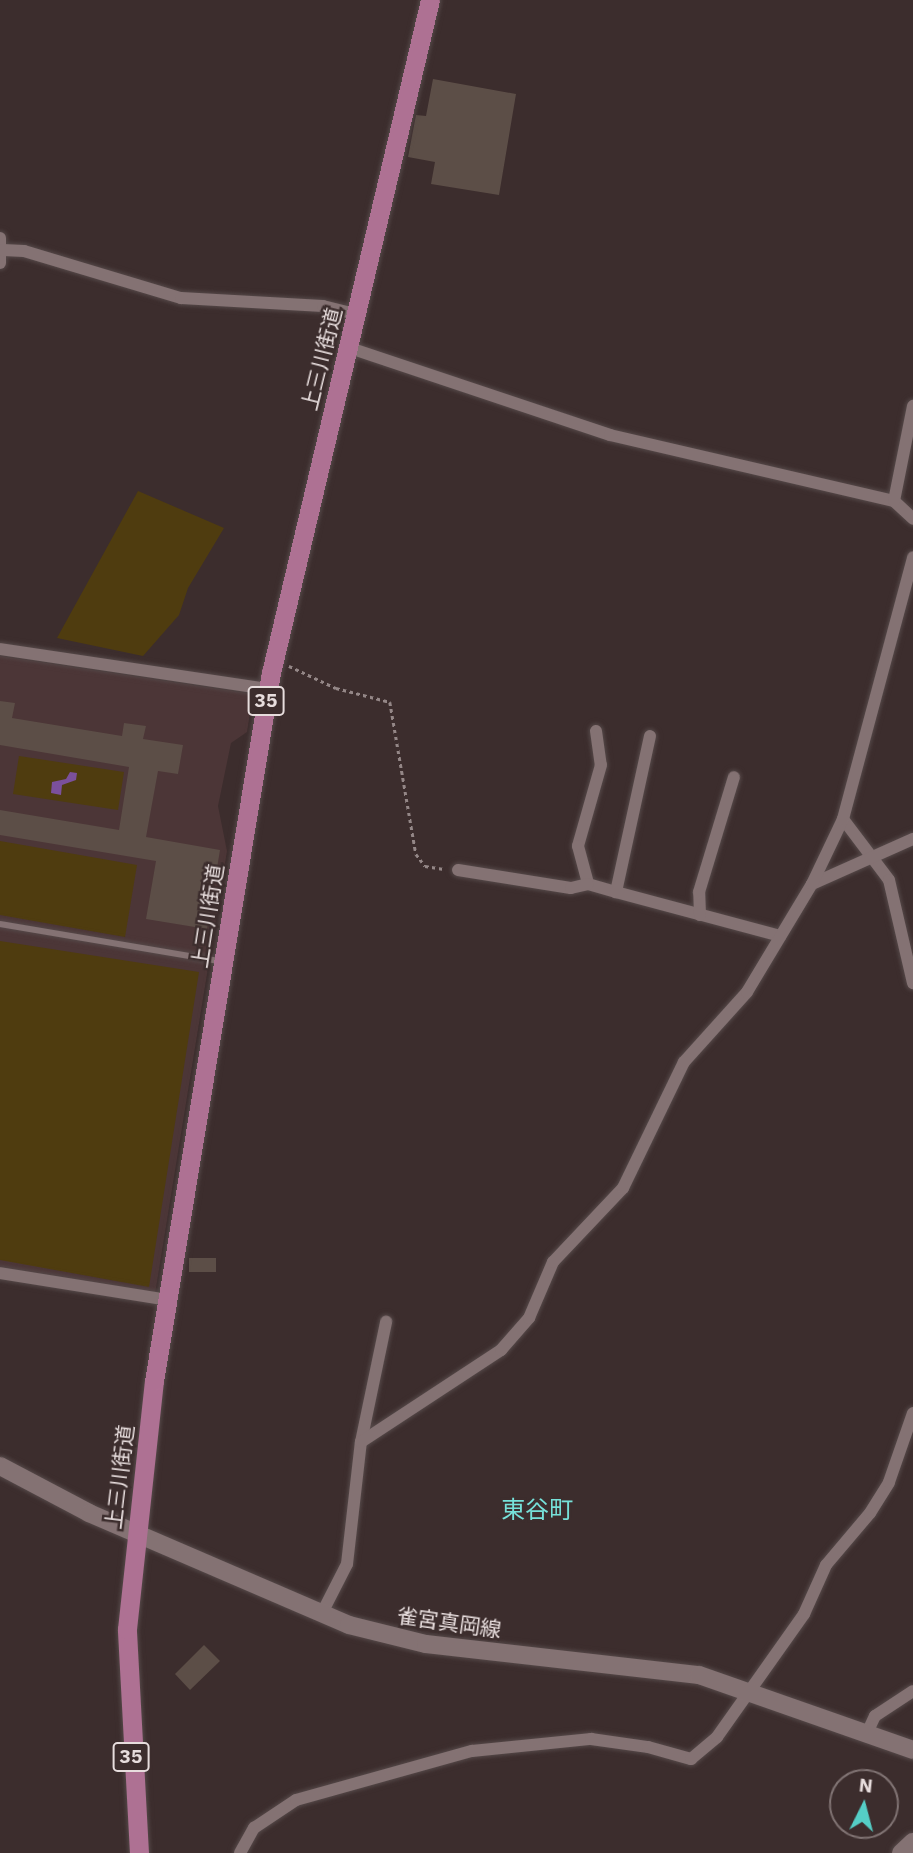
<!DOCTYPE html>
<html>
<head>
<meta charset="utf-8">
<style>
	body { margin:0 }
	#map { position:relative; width:913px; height:1853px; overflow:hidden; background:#3c2d2d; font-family:"IBM Plex Sans","Noto Sans JP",sans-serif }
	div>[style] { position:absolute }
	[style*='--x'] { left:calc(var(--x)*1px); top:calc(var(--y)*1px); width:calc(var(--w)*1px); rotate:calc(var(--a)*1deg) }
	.built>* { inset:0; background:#4c3637 }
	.green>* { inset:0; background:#4f3c0f }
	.water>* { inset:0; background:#7b509c }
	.building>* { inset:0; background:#5c4e47 }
	.path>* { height:2.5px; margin-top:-1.25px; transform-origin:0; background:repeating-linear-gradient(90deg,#948787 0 3.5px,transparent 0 7px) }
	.roads { filter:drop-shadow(0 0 2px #554949) drop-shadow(0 0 2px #554949) }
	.lane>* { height:6px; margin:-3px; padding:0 3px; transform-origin:3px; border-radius:3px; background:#847273 }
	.street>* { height:12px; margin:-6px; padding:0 6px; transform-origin:6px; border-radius:6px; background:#847273 }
	.secondary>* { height:18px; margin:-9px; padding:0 9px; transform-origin:9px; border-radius:9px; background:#847273 }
	.primary>* { height:19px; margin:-9.5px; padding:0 9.5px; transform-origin:9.5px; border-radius:9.5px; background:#ae7193 }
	span { translate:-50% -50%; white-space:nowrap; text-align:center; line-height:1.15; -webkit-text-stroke:5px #3c2d2d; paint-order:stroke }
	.shield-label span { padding:2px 5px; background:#3c2d2d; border:2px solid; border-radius:5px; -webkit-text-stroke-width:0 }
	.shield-label { font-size:19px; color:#e7dddd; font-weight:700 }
	.street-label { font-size:21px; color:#e7dddd }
	.quarter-label { font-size:24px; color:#76e1d9 }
	.north { position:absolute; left:829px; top:1769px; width:70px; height:70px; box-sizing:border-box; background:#3c2d2d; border:2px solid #807373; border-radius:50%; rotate:6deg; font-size:19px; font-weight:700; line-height:28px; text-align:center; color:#e7dddd }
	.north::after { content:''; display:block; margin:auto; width:24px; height:32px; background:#55cec6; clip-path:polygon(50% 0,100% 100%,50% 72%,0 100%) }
</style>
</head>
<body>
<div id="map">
	<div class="built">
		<i style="clip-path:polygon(0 656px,253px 694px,247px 732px,231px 743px,218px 806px,227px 851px,155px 1294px,0 1267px)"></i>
	</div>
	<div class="green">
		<i style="clip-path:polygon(138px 491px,224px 528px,188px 588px,179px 615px,143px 656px,57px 638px)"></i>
		<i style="clip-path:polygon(19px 756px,124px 772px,118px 810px,13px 794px)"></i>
		<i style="clip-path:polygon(0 841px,137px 865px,125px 937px,0 915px)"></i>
		<i style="clip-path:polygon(0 941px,199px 972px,149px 1287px,0 1260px)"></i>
	</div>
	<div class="water">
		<i style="clip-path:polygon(70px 772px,77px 773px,76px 780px,62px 785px,61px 795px,51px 793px,52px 782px,66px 779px)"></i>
	</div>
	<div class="building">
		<i style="clip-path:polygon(433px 79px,516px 94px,499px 195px,431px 184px,435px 162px,408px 157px,416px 115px,426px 116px)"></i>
		<i style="clip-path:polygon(0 701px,15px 703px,12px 718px,122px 736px,124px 723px,146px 726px,143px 739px,183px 745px,178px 774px,158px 771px,146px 837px,220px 850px,207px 929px,146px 919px,156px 861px,0 835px,0 810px,119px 830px,129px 767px,0 745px)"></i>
		<i style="clip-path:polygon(189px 1258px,216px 1258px,216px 1272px,189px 1272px)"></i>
		<i style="clip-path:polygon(204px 1645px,220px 1661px,190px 1690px,175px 1674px)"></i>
	</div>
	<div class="path">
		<i style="--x:289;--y:666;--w:52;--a:25.1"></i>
		<i style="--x:336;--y:688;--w:56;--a:14.5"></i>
		<i style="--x:390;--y:702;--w:154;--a:80.3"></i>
		<i style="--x:416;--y:854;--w:15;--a:53"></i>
		<i style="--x:425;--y:866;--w:19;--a:9"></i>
	</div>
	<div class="roads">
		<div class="lane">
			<i style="--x:0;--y:924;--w:222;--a:9.6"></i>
		</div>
		<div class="street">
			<i style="--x:0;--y:238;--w:25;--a:90"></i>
			<i style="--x:3;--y:250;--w:21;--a:3"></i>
			<i style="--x:24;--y:251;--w:164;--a:16.7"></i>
			<i style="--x:181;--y:298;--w:142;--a:3.2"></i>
			<i style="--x:323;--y:306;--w:34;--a:14"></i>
			<i style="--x:347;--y:347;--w:277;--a:18.5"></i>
			<i style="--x:610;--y:435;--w:292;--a:13.1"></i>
			<i style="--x:894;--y:501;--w:26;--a:43"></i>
			<i style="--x:894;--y:501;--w:97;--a:-78.7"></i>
			<i style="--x:0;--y:649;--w:271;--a:8.5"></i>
			<i style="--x:596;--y:731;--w:34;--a:82"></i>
			<i style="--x:601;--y:765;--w:84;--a:105.9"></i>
			<i style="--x:578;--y:846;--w:39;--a:75"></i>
			<i style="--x:588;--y:884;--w:29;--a:16"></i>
			<i style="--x:650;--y:736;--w:160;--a:102.3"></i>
			<i style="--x:616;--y:892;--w:170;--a:15"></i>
			<i style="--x:843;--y:819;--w:76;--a:53"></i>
			<i style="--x:889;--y:880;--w:106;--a:76.9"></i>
			<i style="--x:458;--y:870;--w:114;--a:9.1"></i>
			<i style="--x:571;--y:888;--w:17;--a:-13"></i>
			<i style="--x:812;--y:884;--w:111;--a:-24"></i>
			<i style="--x:700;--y:915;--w:23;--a:-92"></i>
			<i style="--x:699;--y:892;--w:120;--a:-73.1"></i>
			<i style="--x:0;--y:1273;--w:170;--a:9.1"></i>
			<i style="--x:361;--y:1442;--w:123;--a:-78.2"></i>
			<i style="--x:321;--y:1615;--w:57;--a:-63"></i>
			<i style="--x:347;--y:1564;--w:123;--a:-83.5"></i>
			<i style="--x:361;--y:1442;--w:168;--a:-33.3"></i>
			<i style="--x:501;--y:1350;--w:43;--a:-48.8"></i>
			<i style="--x:529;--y:1318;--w:61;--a:-66.8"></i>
			<i style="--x:553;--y:1262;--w:102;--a:-46.6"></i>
			<i style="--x:623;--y:1188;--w:140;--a:-64.2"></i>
			<i style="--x:684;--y:1062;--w:94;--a:-48"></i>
			<i style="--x:747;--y:992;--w:126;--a:-59"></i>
			<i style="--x:812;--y:884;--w:72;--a:-64.5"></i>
			<i style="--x:843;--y:819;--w:271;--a:-75"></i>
			<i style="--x:867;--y:1733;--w:19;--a:-65"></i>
			<i style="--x:875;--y:1716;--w:45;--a:-33.3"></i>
			<i style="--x:240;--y:1853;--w:29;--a:-61"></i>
			<i style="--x:254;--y:1828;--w:50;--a:-33.7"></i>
			<i style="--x:296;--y:1800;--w:183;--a:-15.6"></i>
			<i style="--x:472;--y:1751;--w:120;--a:-5.8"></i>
			<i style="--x:591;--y:1739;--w:58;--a:8"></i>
			<i style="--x:648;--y:1747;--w:45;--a:15.6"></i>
			<i style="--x:691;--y:1759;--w:34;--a:-40"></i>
			<i style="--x:717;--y:1737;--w:151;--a:-54.7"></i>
			<i style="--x:804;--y:1614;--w:54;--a:-65.8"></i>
			<i style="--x:826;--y:1565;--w:68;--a:-49.8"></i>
			<i style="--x:870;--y:1513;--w:36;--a:-58"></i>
			<i style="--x:889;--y:1482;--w:73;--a:-70.8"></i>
		</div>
		<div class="secondary">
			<i style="--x:0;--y:1466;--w:101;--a:27.8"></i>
			<i style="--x:89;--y:1513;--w:283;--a:23.3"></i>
			<i style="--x:349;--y:1625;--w:79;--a:13.9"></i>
			<i style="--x:426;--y:1644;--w:275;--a:6.5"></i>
			<i style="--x:699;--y:1675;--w:227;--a:19.3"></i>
			<i style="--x:901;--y:1853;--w:16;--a:-43"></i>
		</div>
		<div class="primary">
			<i style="--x:139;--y:1853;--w:224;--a:-93.1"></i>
			<i style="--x:127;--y:1629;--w:249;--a:-83.8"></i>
			<i style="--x:154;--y:1381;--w:718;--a:-80.62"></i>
			<i style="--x:271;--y:673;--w:692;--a:-76.71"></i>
		</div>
	</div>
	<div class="shield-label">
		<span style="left:266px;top:701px">35</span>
		<span style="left:131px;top:1757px">35</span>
	</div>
	<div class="street-label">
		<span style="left:321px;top:359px;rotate:-76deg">上三川街道</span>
		<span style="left:207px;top:916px;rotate:-81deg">上三川街道</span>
		<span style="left:119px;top:1477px;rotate:-83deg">上三川街道</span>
		<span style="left:449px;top:1622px;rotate:8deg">雀宮真岡線</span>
	</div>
	<div class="quarter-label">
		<span style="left:537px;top:1510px">東谷町</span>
	</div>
	<div class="north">N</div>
</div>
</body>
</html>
